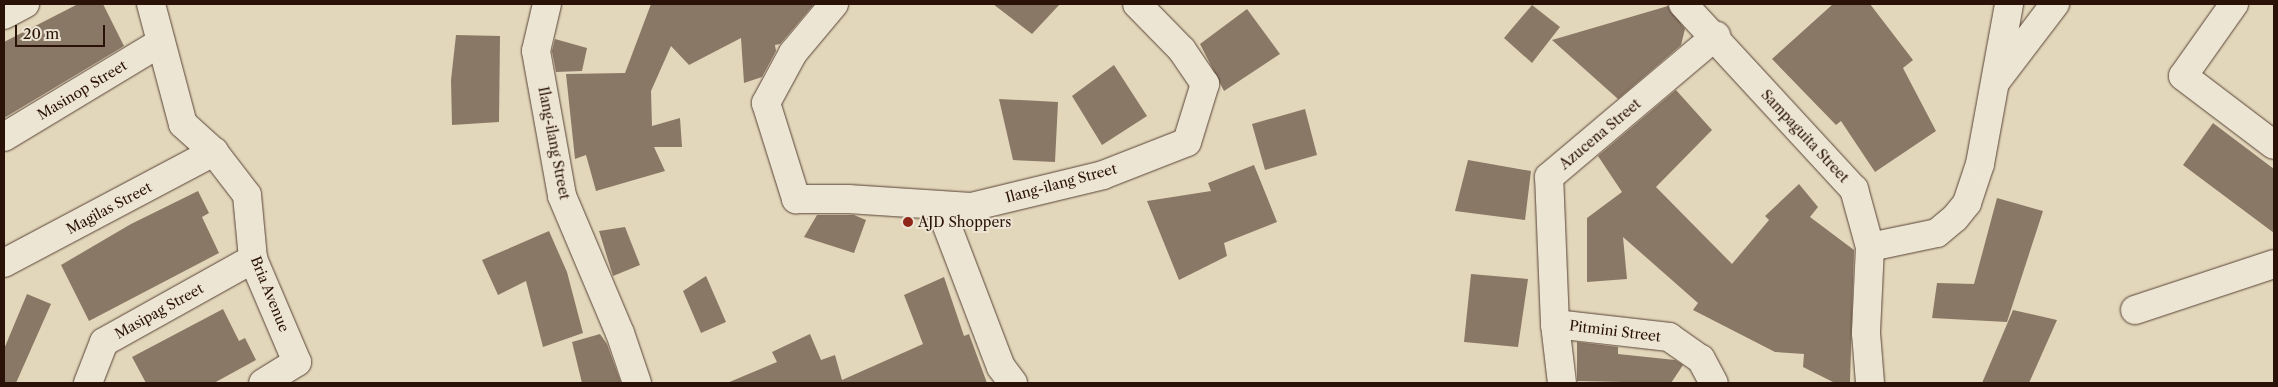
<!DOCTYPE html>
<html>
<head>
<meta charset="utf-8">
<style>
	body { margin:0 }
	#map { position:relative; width:2278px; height:387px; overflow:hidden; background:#e3d7bb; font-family:"Libre Caslon Text",serif }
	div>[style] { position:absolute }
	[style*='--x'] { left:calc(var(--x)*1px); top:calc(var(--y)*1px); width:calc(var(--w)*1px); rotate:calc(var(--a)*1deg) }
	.building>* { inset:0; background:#8a7866 }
	.roads { filter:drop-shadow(0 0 1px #584336) drop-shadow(0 0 1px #584336) }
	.minor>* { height:28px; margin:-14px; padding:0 14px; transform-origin:14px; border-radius:14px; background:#ede5d3 }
	.dots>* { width:14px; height:14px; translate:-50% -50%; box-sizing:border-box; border:2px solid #ede5d3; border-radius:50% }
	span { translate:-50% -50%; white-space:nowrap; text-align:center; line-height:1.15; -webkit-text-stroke:4px #ede5d3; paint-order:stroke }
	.street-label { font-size:14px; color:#2a1209 }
	.poi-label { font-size:14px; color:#2a1209 }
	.left { translate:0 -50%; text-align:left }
	.frame { position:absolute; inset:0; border:5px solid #2a1209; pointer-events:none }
	.scale { position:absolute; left:15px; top:25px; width:90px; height:22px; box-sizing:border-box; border:2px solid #2a1209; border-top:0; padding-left:6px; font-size:15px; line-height:18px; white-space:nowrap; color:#2a1209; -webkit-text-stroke:4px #ede5d3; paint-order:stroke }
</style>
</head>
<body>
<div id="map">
	<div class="building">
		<i style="clip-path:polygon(78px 4px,103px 4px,124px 46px,4px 118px,4px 42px)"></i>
		<i style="clip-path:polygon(651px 4px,814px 4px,780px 44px,775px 45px,776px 51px,762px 77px,744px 83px,741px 38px,689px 65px,671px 46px,651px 91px,652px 126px,680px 118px,682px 147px,654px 147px,665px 171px,596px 191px,586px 155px,575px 159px,566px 74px,625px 73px)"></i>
		<i style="clip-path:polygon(993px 4px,1060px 4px,1032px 34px)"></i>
		<i style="clip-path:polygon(1833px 4px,1870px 4px,1913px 60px,1903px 68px,1936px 131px,1875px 172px,1841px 121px,1836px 125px,1772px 59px)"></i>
		<i style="clip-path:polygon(1532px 5px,1560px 27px,1532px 63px,1504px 38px)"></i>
		<i style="clip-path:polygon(1668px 6px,1685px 29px,1681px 45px,1618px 99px,1552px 40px)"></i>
		<i style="clip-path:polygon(1247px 9px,1280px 54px,1224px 91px,1200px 44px)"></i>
		<i style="clip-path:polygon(456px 35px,500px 36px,499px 122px,452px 125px,451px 80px)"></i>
		<i style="clip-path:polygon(555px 39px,587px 48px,582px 71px,556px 72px,552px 51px)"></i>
		<i style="clip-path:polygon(1114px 65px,1147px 116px,1102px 145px,1072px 96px)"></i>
		<i style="clip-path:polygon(1676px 90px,1712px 130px,1656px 187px,1732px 264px,1769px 220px,1765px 216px,1799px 184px,1818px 207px,1810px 217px,1854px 250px,1850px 383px,1835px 383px,1803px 367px,1804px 354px,1775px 352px,1693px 310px,1698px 303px,1623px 237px,1627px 279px,1587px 282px,1587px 218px,1622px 192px,1598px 156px)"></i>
		<i style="clip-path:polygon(999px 99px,1058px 102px,1055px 162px,1013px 160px)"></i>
		<i style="clip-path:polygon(1305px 109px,1317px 155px,1265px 170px,1252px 124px)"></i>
		<i style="clip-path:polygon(2213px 123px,2274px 169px,2274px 233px,2183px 165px)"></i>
		<i style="clip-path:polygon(1468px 160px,1531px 171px,1525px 220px,1455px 211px)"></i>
		<i style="clip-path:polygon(1254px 165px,1277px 222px,1224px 243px,1227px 256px,1179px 280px,1147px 201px,1211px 191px,1208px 183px)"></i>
		<i style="clip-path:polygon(198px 191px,209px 213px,202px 217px,219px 253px,89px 321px,61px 265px,131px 224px)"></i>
		<i style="clip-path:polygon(1997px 198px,2043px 211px,2007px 322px,1932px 318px,1937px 283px,1974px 284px)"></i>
		<i style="clip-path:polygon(817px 215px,854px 215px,866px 220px,854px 253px,804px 237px)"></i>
		<i style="clip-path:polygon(625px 227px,640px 265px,613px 276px,599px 231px)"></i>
		<i style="clip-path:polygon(549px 231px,567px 272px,583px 333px,543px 347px,526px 281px,498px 295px,482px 260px)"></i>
		<i style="clip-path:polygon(1471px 274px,1528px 279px,1518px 347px,1464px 342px)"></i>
		<i style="clip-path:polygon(706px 276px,726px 322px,701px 333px,683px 291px)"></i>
		<i style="clip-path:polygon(944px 277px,964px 336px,969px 334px,987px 383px,727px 383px,777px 362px,772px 352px,810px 334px,821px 360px,835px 355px,842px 380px,923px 344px,904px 295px)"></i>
		<i style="clip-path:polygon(27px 294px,51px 304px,16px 383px,4px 383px,4px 349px)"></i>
		<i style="clip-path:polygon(223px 309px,239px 341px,245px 338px,256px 360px,214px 383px,146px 383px,132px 357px)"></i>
		<i style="clip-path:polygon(2013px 310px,2057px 320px,2029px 383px,1982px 383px)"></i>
		<i style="clip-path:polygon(600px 334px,607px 344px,621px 383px,582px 383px,572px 342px)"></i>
		<i style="clip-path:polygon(1577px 342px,1618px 347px,1618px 354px,1675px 360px,1683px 365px,1671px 383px,1577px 381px)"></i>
	</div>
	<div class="roads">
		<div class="minor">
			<i style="--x:151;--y:4;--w:124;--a:75.1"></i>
			<i style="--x:183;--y:124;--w:42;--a:42.1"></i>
			<i style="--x:214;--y:152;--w:54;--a:52.5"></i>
			<i style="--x:247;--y:195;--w:64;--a:84.6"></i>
			<i style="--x:253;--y:259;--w:112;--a:66.9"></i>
			<i style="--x:297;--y:362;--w:40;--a:148"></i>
			<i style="--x:547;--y:4;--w:48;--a:103.2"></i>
			<i style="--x:536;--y:51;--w:147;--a:79.8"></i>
			<i style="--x:562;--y:196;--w:149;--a:67.1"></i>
			<i style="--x:620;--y:333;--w:53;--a:71.2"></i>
			<i style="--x:834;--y:4;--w:64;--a:129.9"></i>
			<i style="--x:793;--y:53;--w:57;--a:118.4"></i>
			<i style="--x:766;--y:103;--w:101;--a:72.6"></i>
			<i style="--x:796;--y:199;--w:52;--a:0"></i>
			<i style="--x:848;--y:199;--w:123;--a:3.7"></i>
			<i style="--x:971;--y:207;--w:136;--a:-13.6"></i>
			<i style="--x:1103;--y:175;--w:90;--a:-21.4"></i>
			<i style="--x:1187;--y:142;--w:61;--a:-72.8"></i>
			<i style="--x:1205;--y:84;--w:41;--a:-124.1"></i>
			<i style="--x:1182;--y:50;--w:64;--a:-134.4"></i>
			<i style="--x:1683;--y:4;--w:252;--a:47.3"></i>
			<i style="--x:1854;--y:189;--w:60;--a:74.6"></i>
			<i style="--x:1870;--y:247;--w:86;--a:92.7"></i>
			<i style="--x:1866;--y:333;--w:50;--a:85.4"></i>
			<i style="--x:2234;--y:4;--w:88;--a:125.3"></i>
			<i style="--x:2183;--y:76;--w:114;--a:37.2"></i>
			<i style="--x:4;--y:15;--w:24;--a:-28"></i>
			<i style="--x:1997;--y:80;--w:96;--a:-52.7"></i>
			<i style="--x:4;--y:137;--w:182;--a:-31.1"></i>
			<i style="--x:939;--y:205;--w:173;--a:69.1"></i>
			<i style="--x:1001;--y:367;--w:20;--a:53"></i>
			<i style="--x:1870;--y:247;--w:68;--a:-11.8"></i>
			<i style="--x:1937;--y:233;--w:23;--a:-40"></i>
			<i style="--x:1955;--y:218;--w:19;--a:-51"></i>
			<i style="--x:1967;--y:203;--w:41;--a:-71.6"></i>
			<i style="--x:1980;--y:164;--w:163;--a:-79.7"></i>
			<i style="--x:4;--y:263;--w:238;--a:-27.9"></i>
			<i style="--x:2135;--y:310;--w:146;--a:-18.3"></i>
			<i style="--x:1555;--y:324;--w:115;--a:6.5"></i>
			<i style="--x:1669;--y:337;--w:39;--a:35"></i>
			<i style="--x:1701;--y:359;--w:27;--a:62"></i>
			<i style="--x:88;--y:383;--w:44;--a:-68.7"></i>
			<i style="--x:104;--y:342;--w:171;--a:-29.1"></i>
			<i style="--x:1562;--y:383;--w:59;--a:-96.8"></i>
			<i style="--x:1555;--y:324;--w:147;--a:-92.3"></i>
			<i style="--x:1549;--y:177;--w:219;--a:-40.2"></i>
		</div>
	</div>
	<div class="dots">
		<i style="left:908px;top:222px;background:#8f2418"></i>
	</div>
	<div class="street-label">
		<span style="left:82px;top:90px;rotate:-31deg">Masinop Street</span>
		<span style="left:1600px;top:134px;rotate:-40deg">Azucena Street</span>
		<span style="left:1805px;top:136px;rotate:47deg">Sampaguita Street</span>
		<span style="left:554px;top:143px;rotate:79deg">Ilang-ilang Street</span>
		<span style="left:1061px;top:183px;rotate:-15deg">Ilang-ilang Street</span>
		<span style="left:109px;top:208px;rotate:-28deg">Magilas Street</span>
		<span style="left:270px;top:294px;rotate:68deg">Bria Avenue</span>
		<span style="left:159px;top:311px;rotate:-29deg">Masipag Street</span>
		<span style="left:1615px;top:331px;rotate:7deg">Pitmini Street</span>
	</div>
	<div class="poi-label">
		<span class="left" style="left:918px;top:222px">AJD Shoppers</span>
	</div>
	<div class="frame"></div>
	<div class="scale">20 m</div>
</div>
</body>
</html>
